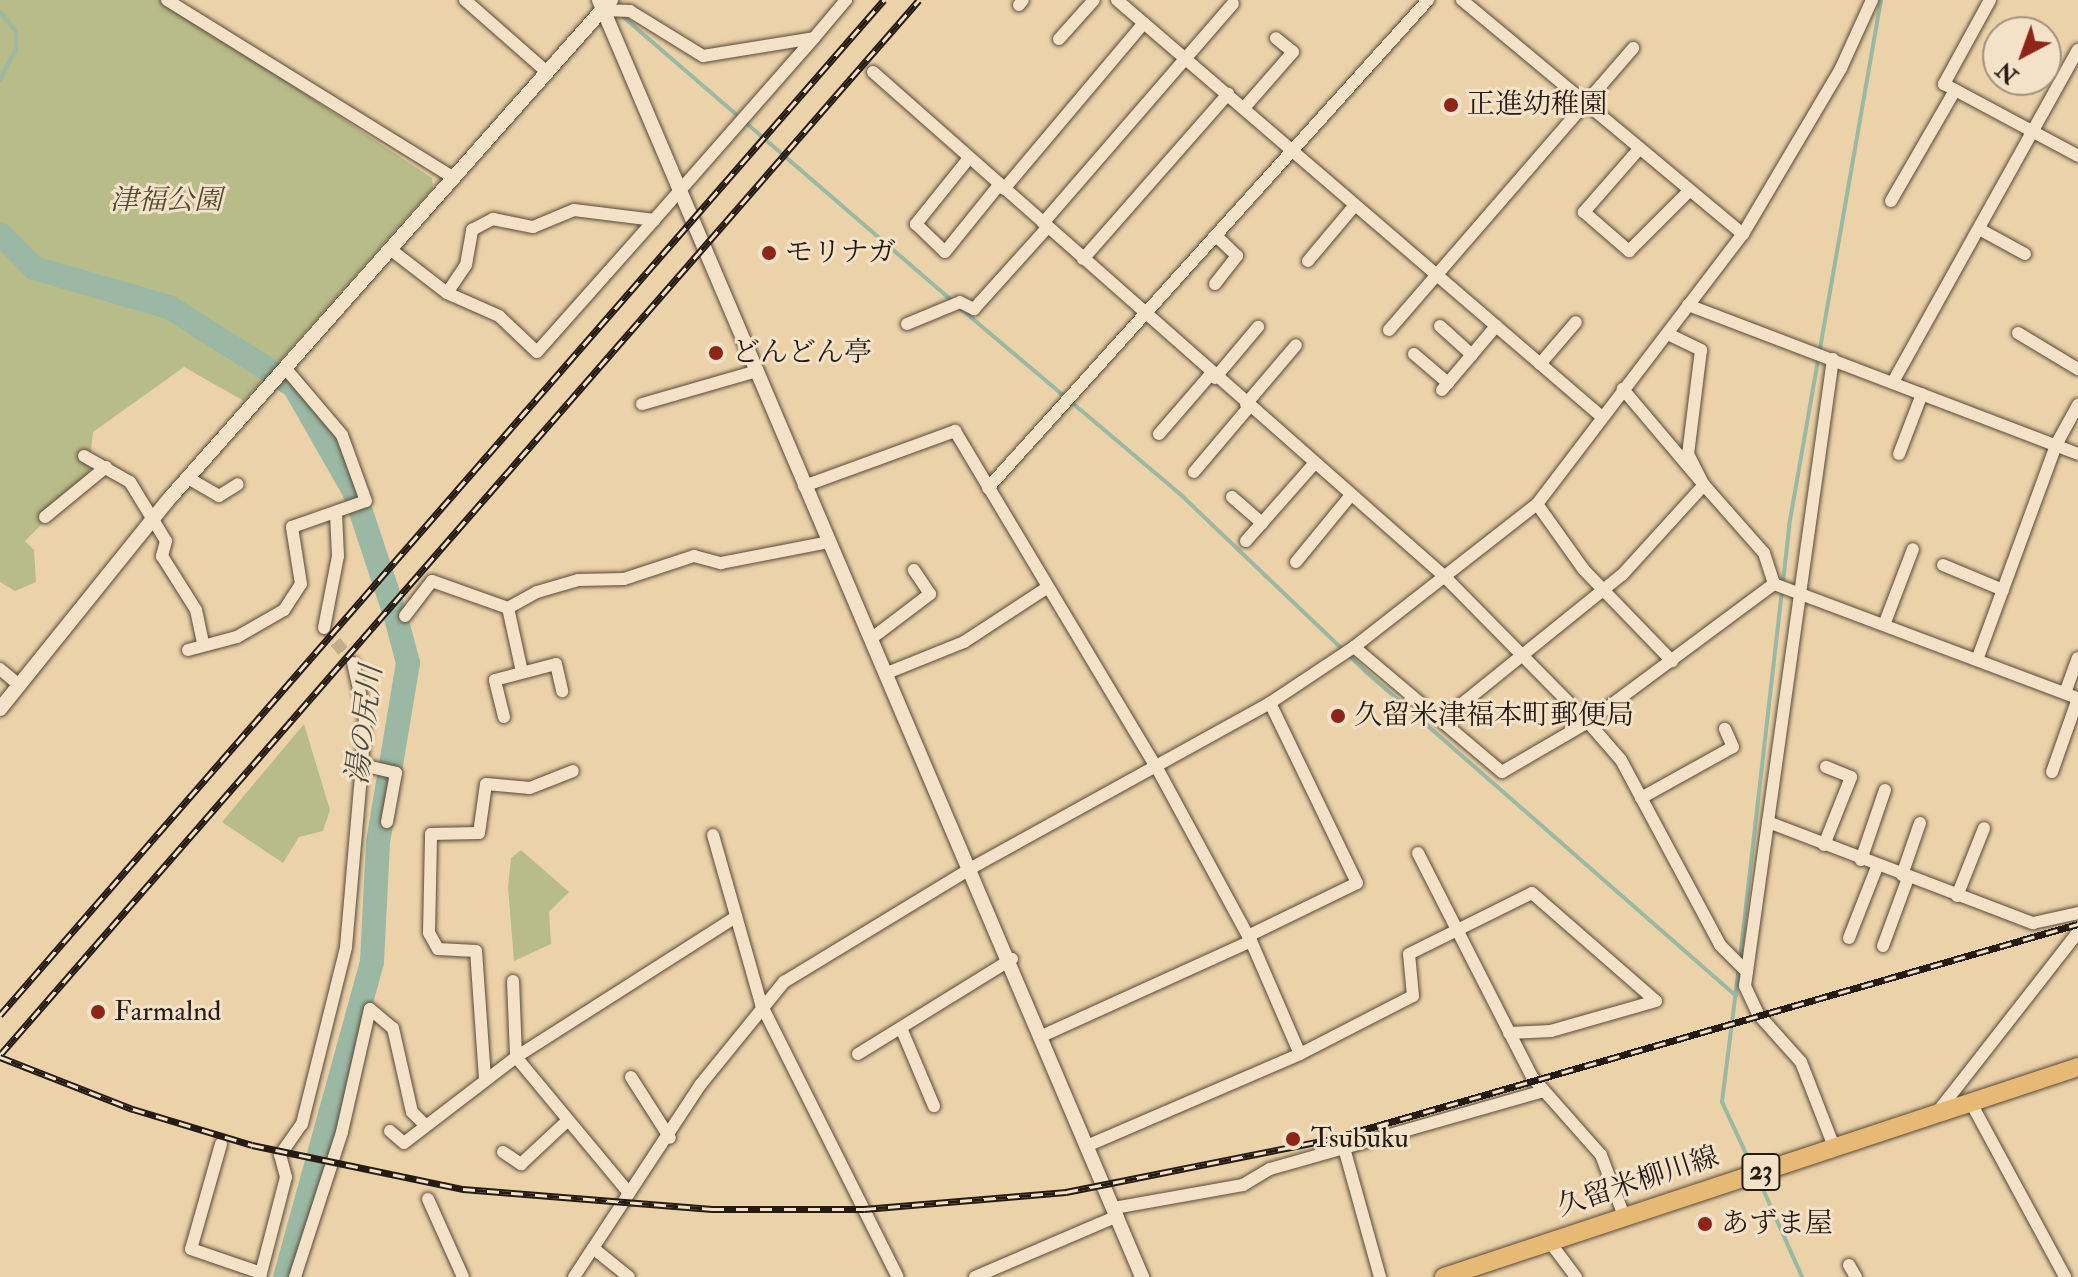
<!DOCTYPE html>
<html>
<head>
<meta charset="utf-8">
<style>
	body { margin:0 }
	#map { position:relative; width:2078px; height:1277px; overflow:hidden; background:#ecd2a9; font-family:"IM FELL Double Pica","Noto Serif JP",serif }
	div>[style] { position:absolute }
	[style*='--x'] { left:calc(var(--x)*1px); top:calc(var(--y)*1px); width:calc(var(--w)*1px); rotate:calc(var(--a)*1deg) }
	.green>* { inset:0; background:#b8bc88 }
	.stream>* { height:4px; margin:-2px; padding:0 2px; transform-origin:2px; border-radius:2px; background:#9ab8a3 }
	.river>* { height:24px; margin:-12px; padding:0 12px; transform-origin:12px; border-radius:12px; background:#9ab8a3 }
	.minor-tunnel>* { height:12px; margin-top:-6px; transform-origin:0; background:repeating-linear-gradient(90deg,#c4ad8b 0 12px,transparent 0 18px) }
	.roads { filter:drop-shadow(0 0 2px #574938) drop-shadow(0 0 2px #574938) }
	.minor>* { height:12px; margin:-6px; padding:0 6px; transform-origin:6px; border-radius:6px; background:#f3e2c7 }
	.tertiary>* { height:14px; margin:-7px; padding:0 7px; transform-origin:7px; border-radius:7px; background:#f3e2c7 }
	.primary>* { height:18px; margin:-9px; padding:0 9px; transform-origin:9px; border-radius:9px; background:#e6b974 }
	.rail>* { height:7px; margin-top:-3.5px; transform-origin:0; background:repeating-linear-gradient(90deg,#f3e2c7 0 12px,#251b13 0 24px); box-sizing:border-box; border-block:2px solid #251b13 }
	.dots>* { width:22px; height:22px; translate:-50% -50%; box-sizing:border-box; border:4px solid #f3e2c7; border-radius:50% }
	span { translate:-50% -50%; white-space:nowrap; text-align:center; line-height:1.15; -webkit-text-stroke:6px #f3e2c7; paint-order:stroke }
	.shield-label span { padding:2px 6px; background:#f3e2c7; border:2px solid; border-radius:6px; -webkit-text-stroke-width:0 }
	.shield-label { font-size:26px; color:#251b13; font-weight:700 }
	.poi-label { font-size:28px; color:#251b13 }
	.left { translate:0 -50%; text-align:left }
	.park-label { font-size:28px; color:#514b36; font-style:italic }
	.street-label { font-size:28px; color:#251b13 }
	.water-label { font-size:30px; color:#484a3e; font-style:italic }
	.north { position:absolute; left:1982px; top:16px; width:80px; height:80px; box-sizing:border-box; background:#f3e2c7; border:2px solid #a1927f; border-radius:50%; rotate:221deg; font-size:22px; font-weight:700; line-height:32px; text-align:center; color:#251b13 }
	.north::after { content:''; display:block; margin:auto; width:28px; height:36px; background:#8f2418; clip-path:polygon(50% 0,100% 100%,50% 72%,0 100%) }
</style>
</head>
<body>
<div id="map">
	<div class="green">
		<i style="clip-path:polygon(0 0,163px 0,432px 178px,433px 188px,244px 401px,184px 367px,93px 432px,88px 478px,25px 541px,34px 550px,36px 582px,15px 591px,0 582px)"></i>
		<i style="clip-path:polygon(304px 724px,330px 810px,323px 831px,299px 837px,283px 863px,222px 822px)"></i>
		<i style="clip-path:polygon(521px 850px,569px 892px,549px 912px,551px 944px,514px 961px,508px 887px,511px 858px)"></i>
	</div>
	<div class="stream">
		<i style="--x:0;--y:12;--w:25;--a:50"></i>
		<i style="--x:16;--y:31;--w:18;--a:90"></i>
		<i style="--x:16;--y:49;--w:35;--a:117"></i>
		<i style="--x:621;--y:15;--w:440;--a:40.8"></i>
		<i style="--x:960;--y:308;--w:287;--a:40.2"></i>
		<i style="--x:1179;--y:493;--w:257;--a:43.7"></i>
		<i style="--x:1365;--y:671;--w:493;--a:41.2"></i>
		<i style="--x:1740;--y:959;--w:436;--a:-83.5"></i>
		<i style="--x:1789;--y:526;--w:534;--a:-80.08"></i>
		<i style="--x:1739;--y:967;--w:136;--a:97.2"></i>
		<i style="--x:1722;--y:1102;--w:76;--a:65.1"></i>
		<i style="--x:1758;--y:1178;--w:108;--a:66"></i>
	</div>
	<div class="river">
		<i style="--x:0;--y:234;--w:48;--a:45"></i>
		<i style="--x:34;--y:268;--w:141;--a:16.1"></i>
		<i style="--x:169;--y:307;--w:148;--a:32.3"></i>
		<i style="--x:294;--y:386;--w:121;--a:60.3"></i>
		<i style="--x:354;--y:491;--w:130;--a:71.6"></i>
		<i style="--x:395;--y:614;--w:51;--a:75.1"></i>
		<i style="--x:408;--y:663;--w:182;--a:99.5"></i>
		<i style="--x:378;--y:843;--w:119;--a:92.9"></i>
		<i style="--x:372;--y:962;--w:327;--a:105.4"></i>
	</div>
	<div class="minor-tunnel">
		<i style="--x:324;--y:628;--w:45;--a:50.4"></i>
	</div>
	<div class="roads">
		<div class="minor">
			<i style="--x:167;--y:0;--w:335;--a:31.8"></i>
			<i style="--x:465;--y:0;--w:109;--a:41.3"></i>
			<i style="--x:1117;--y:0;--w:640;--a:40.69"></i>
			<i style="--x:1462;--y:0;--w:366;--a:39.8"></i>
			<i style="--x:1990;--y:0;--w:96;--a:118.7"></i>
			<i style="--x:1944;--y:84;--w:152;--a:28.2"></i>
			<i style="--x:1019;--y:5;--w:6;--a:-51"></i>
			<i style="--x:603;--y:10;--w:27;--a:2"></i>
			<i style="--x:630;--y:11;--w:86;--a:31.7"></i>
			<i style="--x:703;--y:56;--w:112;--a:-9.2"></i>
			<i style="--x:814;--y:38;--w:50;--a:-49.9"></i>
			<i style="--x:1059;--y:39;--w:52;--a:-48.1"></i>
			<i style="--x:873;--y:72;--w:762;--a:41.43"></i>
			<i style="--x:1444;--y:576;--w:205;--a:45.4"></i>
			<i style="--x:1588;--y:722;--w:50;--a:49"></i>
			<i style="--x:1621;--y:760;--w:210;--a:61.8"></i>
			<i style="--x:1720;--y:945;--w:38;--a:45"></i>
			<i style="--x:1244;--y:108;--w:74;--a:-48.8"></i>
			<i style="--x:1293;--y:52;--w:22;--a:-141"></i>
			<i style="--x:1639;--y:149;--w:84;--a:131.1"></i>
			<i style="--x:1584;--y:212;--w:60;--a:40.9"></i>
			<i style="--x:1629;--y:251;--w:86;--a:-45"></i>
			<i style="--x:969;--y:158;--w:85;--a:128.8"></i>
			<i style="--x:916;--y:224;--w:40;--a:44"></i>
			<i style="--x:945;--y:252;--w:86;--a:-51.1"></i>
			<i style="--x:1004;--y:189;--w:217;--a:-49.9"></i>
			<i style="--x:1891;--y:201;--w:128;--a:-60"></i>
			<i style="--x:1043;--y:223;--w:290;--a:-49.1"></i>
			<i style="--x:1981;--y:230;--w:50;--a:28.6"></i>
			<i style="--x:390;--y:249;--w:72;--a:37.7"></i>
			<i style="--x:447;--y:293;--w:57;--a:23.9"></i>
			<i style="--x:499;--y:316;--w:52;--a:43.5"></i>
			<i style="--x:537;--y:352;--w:176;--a:-48.4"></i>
			<i style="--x:1083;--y:259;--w:220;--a:-48.7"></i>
			<i style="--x:1308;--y:261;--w:73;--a:-50"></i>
			<i style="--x:1215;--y:284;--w:36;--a:-52"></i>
			<i style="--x:1237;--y:256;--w:29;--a:-136"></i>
			<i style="--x:447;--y:293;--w:34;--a:-56"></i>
			<i style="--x:466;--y:265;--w:36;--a:-80"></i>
			<i style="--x:472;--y:230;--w:24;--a:-28"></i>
			<i style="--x:493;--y:219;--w:41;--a:11.3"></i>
			<i style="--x:533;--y:227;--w:44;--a:-22.5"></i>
			<i style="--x:574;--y:210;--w:81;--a:7.1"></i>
			<i style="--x:654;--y:220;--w:242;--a:-48.7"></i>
			<i style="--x:1688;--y:305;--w:417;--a:20.9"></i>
			<i style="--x:907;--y:324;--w:57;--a:-22.5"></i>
			<i style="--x:960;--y:302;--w:16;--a:27"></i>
			<i style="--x:974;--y:309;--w:109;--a:-48"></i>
			<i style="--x:1440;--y:326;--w:43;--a:42.2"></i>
			<i style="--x:1389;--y:330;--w:373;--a:-49.1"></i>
			<i style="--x:2018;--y:333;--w:70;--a:31"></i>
			<i style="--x:1668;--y:334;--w:37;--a:26"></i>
			<i style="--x:1701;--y:350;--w:105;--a:97.1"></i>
			<i style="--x:1688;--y:454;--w:35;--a:63"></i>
			<i style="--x:1704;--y:485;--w:91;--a:48.6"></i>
			<i style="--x:1764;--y:553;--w:33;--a:72"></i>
			<i style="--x:1414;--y:354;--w:45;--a:40.5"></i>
			<i style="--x:1833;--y:359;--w:633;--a:97.99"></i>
			<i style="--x:1745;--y:986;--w:31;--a:65"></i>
			<i style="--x:1758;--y:1014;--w:64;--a:48.1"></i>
			<i style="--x:1801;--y:1062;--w:93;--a:68.7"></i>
			<i style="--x:1540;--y:364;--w:55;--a:-49.4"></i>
			<i style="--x:1215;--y:378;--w:67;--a:-49.9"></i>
			<i style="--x:1893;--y:382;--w:380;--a:-60.9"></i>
			<i style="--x:1442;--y:390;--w:84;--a:-49.8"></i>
			<i style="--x:642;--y:404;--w:120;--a:-16"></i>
			<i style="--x:1246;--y:404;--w:77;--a:-49.7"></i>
			<i style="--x:1159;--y:434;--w:79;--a:-49.1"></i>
			<i style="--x:1899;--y:454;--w:64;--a:-69"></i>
			<i style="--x:84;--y:456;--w:53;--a:29.5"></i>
			<i style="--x:130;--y:482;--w:69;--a:58.6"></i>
			<i style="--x:166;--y:541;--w:16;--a:105"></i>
			<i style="--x:162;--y:556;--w:64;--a:57.8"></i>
			<i style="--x:196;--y:610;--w:34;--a:78"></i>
			<i style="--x:1194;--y:472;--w:85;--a:-49.8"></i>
			<i style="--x:188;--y:478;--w:36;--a:30"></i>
			<i style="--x:219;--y:496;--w:22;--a:-32"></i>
			<i style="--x:804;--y:486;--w:161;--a:-20"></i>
			<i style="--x:955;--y:431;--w:395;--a:59.1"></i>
			<i style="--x:1158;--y:770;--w:195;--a:61.5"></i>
			<i style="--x:1251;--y:941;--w:123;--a:66.6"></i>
			<i style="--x:988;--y:488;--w:657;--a:-47.96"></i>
			<i style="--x:1232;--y:497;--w:40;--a:41"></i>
			<i style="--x:1537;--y:504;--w:81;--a:54.5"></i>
			<i style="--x:1584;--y:570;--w:127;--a:46"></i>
			<i style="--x:45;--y:517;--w:79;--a:-39.3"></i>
			<i style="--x:1246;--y:541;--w:103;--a:-48.6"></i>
			<i style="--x:1296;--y:562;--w:87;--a:-50.6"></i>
			<i style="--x:1943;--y:565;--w:65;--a:22.6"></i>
			<i style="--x:1774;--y:584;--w:325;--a:20.6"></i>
			<i style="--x:405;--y:616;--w:44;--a:-52.4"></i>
			<i style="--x:432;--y:581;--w:81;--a:19.6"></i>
			<i style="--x:1884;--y:625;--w:81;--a:-69.1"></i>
			<i style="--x:324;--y:628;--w:73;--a:-79"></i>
			<i style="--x:338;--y:556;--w:43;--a:-92.7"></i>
			<i style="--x:872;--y:638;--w:73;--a:-37.2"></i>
			<i style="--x:930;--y:594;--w:29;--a:-124"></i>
			<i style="--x:1354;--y:647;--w:194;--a:40.2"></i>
			<i style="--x:1502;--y:772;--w:99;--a:-30.2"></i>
			<i style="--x:1588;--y:722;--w:232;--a:-36.6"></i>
			<i style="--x:188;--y:650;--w:51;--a:-14.9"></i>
			<i style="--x:237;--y:637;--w:54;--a:-29.9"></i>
			<i style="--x:284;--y:610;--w:31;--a:-57"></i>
			<i style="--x:301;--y:584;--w:58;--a:-99"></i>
			<i style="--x:292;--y:527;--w:78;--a:-19.4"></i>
			<i style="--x:366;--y:501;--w:70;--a:-110"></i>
			<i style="--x:342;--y:435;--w:87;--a:-130.3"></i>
			<i style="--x:1977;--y:660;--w:229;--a:-69.8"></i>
			<i style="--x:2056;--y:445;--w:46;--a:-61.2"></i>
			<i style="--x:353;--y:663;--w:53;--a:77"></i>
			<i style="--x:365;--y:715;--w:50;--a:93.4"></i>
			<i style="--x:362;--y:765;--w:35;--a:13"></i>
			<i style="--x:396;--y:773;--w:50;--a:100.4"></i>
			<i style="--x:0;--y:669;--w:26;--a:40"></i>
			<i style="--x:522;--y:672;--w:66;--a:-102.3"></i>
			<i style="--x:508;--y:608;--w:33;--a:-29"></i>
			<i style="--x:537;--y:592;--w:43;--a:-16.3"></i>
			<i style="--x:578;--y:580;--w:46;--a:-1.2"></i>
			<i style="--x:624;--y:579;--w:74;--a:-18.2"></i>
			<i style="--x:694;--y:556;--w:28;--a:15"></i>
			<i style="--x:721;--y:563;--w:110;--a:-11"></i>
			<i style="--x:887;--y:673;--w:83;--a:-21.9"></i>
			<i style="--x:964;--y:642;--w:100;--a:-33.2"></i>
			<i style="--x:2065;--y:693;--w:37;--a:-70"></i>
			<i style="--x:504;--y:717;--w:38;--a:-104"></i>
			<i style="--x:495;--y:680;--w:63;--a:-14.7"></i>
			<i style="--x:556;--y:664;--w:28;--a:77"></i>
			<i style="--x:1442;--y:720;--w:231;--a:-38.9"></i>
			<i style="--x:1622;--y:575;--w:122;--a:-47.7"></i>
			<i style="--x:1704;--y:485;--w:126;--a:-130.2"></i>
			<i style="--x:2052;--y:772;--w:78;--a:-70.6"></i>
			<i style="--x:1641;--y:798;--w:105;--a:-29"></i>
			<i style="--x:1733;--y:747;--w:20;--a:-114"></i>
			<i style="--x:1768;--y:822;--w:284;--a:20.9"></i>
			<i style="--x:2033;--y:923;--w:46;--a:-12.5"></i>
			<i style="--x:713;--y:835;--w:176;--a:74.1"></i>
			<i style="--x:761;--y:1004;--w:305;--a:63.4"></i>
			<i style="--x:1824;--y:845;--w:73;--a:-68.3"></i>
			<i style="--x:1851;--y:777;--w:27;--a:-158"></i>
			<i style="--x:1418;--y:853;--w:251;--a:63"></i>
			<i style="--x:1532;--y:1077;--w:104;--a:48.5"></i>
			<i style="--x:1601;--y:1155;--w:65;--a:69.3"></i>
			<i style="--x:1861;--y:860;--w:74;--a:-71.1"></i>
			<i style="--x:1902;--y:875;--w:55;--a:-70.9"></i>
			<i style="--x:1957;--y:896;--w:73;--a:-68.3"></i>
			<i style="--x:1248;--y:936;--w:121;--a:-25.9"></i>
			<i style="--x:1357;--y:883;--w:200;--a:-115.8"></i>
			<i style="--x:1849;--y:938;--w:76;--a:-68.5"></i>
			<i style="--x:1883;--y:946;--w:72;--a:-69.8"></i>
			<i style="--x:513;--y:981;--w:76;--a:87.7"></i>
			<i style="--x:516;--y:1057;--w:177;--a:50.3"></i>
			<i style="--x:901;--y:1028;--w:85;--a:67.1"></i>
			<i style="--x:1044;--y:1035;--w:227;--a:-24.4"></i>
			<i style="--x:858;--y:1054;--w:181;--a:-31.7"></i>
			<i style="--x:631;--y:1077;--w:72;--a:57.4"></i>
			<i style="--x:485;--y:1079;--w:128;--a:-94"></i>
			<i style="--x:476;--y:951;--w:38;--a:-177"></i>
			<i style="--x:438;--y:949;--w:18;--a:-119"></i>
			<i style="--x:429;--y:933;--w:99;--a:-88.8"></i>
			<i style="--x:431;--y:834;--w:48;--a:-1.2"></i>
			<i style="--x:479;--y:833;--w:49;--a:-81.9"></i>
			<i style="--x:486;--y:784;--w:44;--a:5.2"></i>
			<i style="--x:530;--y:788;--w:46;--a:-21.6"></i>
			<i style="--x:1970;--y:1101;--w:200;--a:61.6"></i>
			<i style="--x:1936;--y:1114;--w:231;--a:-52"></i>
			<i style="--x:390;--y:1131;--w:18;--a:41"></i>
			<i style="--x:404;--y:1143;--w:141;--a:-37.5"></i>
			<i style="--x:516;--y:1057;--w:261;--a:-32.5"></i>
			<i style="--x:221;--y:1144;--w:109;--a:105.9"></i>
			<i style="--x:191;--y:1249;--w:74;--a:18.9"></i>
			<i style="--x:1089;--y:1145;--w:230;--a:-23.3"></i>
			<i style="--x:1300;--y:1054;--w:127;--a:-27.2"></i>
			<i style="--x:1413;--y:996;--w:42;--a:-95.4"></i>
			<i style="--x:1409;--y:954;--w:137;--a:-26.4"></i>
			<i style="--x:1532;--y:893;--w:164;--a:41.1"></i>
			<i style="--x:1656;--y:1001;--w:109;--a:164.1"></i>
			<i style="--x:1551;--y:1031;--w:42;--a:177.3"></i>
			<i style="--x:1344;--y:1148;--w:205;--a:-15.9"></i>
			<i style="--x:503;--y:1152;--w:22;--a:34"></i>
			<i style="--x:521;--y:1164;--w:64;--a:-43.1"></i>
			<i style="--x:428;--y:1199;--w:85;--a:65.8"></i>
			<i style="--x:1114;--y:1208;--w:131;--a:-10.1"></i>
			<i style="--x:1243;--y:1185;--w:31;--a:-31"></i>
			<i style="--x:1270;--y:1169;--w:77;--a:-15.8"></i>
			<i style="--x:1344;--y:1148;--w:134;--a:74.4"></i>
			<i style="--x:1549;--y:1241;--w:45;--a:53.1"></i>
			<i style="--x:593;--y:1248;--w:46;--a:38.9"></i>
			<i style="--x:1849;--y:1265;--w:14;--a:60"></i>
			<i style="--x:260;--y:1277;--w:103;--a:-75.4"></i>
			<i style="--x:286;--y:1177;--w:23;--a:-105"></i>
			<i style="--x:280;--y:1155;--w:38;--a:-55"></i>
			<i style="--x:302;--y:1124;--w:182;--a:-76"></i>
			<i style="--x:346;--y:947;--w:183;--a:-85"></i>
			<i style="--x:295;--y:1277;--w:152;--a:-72"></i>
			<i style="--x:342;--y:1132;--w:126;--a:-77.2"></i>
			<i style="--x:370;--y:1009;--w:30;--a:40"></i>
			<i style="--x:393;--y:1028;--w:86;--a:77.3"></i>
			<i style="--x:412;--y:1112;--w:16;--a:45"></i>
			<i style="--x:574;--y:1277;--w:231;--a:-56.7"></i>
			<i style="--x:701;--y:1084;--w:132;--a:-50.9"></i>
			<i style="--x:784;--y:982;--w:221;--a:-31.3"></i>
			<i style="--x:973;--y:867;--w:339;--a:-28.9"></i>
			<i style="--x:1270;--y:703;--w:101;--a:-33.7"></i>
			<i style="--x:1354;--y:647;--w:232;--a:-38"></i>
			<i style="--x:1537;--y:504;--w:340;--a:-52.7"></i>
			<i style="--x:1743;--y:234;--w:193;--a:-59.4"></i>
			<i style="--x:1841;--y:68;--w:75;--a:-65.5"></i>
			<i style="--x:975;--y:1277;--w:155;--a:-23.2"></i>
		</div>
		<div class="tertiary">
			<i style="--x:599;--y:0;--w:1388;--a:66.96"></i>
			<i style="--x:0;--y:709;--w:270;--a:-51.2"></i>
			<i style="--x:169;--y:499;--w:667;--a:-48.47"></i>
		</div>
		<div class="primary">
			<i style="--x:1444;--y:1277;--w:668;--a:-18.33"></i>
		</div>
	</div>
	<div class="rail">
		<i style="--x:0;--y:1015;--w:1346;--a:-48.95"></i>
		<i style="--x:0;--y:1055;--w:1399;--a:-48.94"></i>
		<i style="--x:0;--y:1057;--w:143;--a:21.4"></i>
		<i style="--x:133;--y:1109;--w:124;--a:16.8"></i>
		<i style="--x:252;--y:1145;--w:216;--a:11.8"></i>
		<i style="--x:463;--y:1189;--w:250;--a:4.6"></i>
		<i style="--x:712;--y:1209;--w:152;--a:0"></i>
		<i style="--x:864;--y:1209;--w:203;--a:-4.8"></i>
		<i style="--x:1066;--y:1192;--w:270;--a:-11.3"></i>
		<i style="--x:1331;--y:1139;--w:777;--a:-16.06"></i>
	</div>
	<div class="dots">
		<i style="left:1451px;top:105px;background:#8f2418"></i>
		<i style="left:769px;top:253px;background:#8f2418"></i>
		<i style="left:716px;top:353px;background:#8f2418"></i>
		<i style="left:1338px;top:716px;background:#8f2418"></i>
		<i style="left:98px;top:1012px;background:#8f2418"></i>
		<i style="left:1293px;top:1139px;background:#8f2418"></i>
		<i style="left:1705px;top:1224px;background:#8f2418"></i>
	</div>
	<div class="shield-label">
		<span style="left:1761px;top:1172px">23</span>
	</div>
	<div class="poi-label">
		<span class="left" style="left:1467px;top:105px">正進幼稚園</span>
		<span class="left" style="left:785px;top:253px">モリナガ</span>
		<span class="left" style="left:732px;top:353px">どんどん亭</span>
		<span class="left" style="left:1354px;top:716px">久留米津福本町郵便局</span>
		<span class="left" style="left:114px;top:1012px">Farmalnd</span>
		<span class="left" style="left:1311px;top:1139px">Tsubuku</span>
		<span class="left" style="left:1721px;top:1224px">あずま屋</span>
	</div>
	<div class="park-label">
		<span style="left:166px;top:201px">津福公園</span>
	</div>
	<div class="street-label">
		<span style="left:1638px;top:1182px;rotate:-18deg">久留米柳川線</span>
	</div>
	<div class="water-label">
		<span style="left:365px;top:725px;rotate:-83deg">湯の尻川</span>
	</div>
	<div class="north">N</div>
</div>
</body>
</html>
